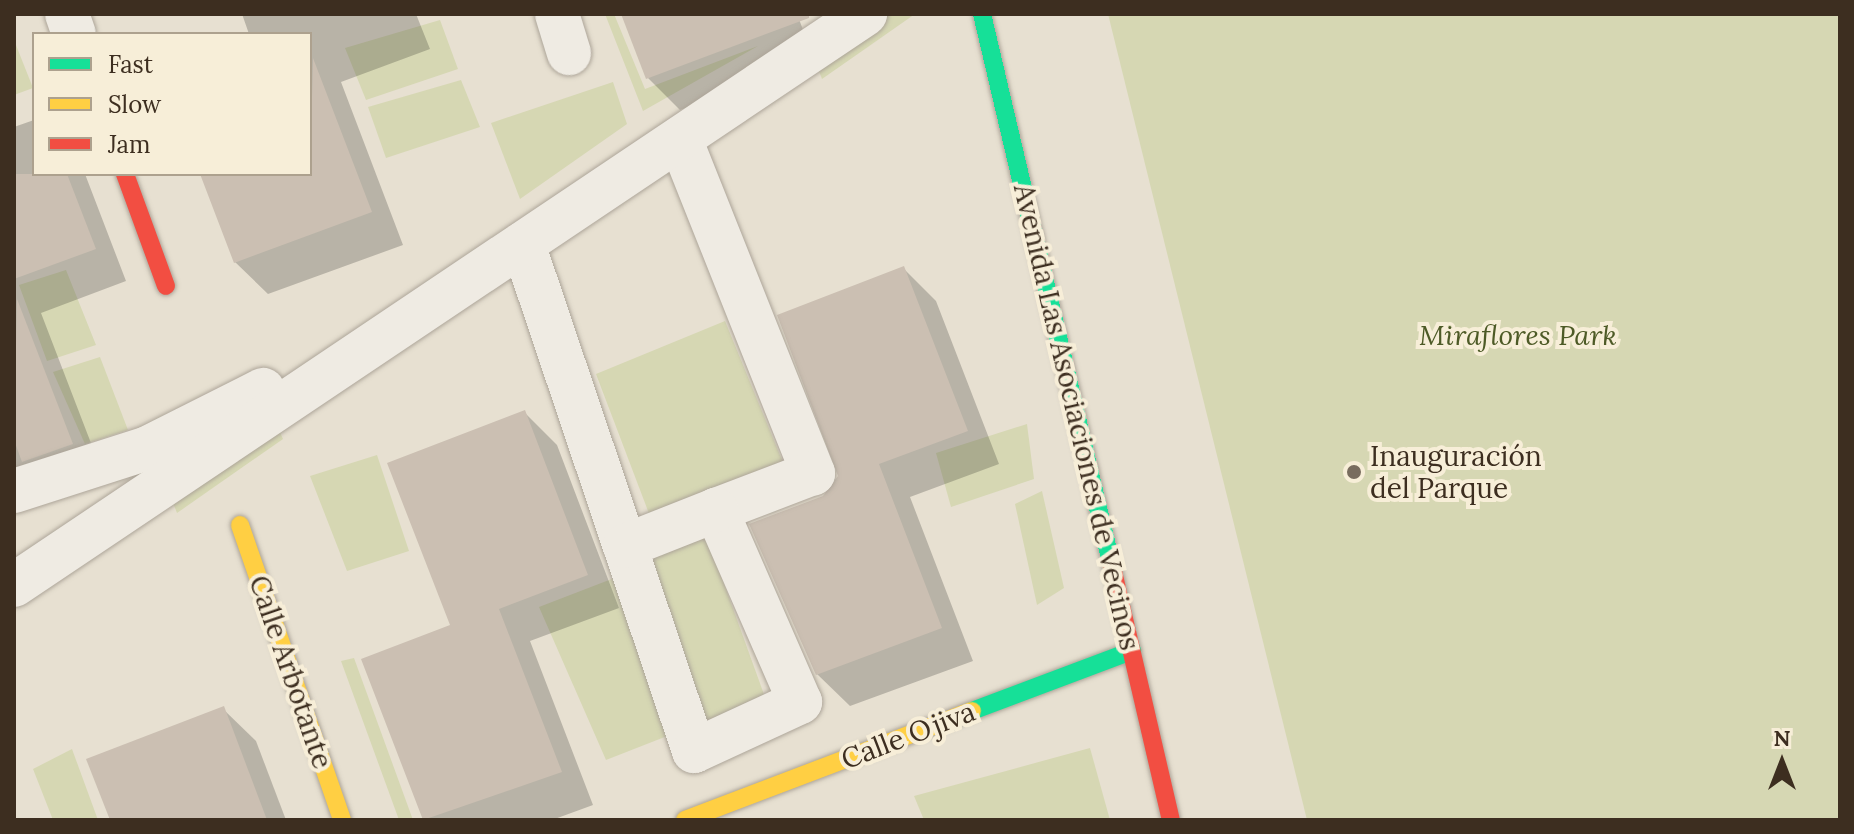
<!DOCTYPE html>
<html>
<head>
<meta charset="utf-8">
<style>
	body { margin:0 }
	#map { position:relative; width:1854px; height:834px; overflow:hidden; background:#e7e0d1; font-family:Lora,serif }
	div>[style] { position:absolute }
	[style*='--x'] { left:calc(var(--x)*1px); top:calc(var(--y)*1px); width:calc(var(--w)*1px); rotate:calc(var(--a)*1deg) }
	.green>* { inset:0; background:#d6d7b3 }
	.shadow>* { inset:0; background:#0003 }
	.building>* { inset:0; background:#cbbfb2 }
	.roads { filter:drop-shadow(0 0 2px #ada599) drop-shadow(0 0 2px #ada599) }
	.street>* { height:44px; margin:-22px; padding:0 22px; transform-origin:22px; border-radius:22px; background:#efebe3 }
	.fast>* { height:18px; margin:-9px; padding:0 9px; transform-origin:9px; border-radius:9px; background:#16e098 }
	.slow>* { height:18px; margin:-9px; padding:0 9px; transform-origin:9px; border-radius:9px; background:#ffcf43 }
	.jam>* { height:18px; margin:-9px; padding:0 9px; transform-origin:9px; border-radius:9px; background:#f24e42 }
	.dots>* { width:22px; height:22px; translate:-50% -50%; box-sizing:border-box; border:4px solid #f7eed8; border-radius:50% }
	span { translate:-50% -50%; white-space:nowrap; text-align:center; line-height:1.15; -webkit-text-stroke:8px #f7eed8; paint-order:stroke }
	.park-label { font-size:28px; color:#4d5a26; font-style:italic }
	.street-label { font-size:28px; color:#3d2e20 }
	.poi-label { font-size:28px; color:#3d2e20 }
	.left { translate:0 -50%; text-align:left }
	.frame { position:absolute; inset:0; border:16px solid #3d2e20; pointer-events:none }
	.legend { position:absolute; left:32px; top:32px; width:280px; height:144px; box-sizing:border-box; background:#f7eed8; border:2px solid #ada18e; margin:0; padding:10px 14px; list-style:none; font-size:24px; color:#3d2e20 }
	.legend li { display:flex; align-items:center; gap:16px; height:40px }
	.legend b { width:40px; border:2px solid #ada18e }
	.north { position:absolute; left:1742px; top:722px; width:80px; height:80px; -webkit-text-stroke:6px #f7eed8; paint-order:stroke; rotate:0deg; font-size:22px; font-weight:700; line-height:32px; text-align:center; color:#3d2e20 }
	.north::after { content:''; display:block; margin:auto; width:28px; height:36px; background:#3d2e20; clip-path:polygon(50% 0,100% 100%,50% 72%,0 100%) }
</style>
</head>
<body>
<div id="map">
	<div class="green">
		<i style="clip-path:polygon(605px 14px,614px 14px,645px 89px,758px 46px,643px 111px)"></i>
		<i style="clip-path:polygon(831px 14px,915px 14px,822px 79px,804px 32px)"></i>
		<i style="clip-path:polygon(1108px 14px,1840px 14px,1840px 820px,1307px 820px)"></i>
		<i style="clip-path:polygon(440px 20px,458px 69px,366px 100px,345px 48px)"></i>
		<i style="clip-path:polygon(14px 40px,33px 88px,14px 95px)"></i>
		<i style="clip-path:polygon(461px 80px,480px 127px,386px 158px,368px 107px)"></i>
		<i style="clip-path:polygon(613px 82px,627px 124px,520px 199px,491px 123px)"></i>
		<i style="clip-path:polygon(66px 270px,96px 345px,47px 361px,19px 285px)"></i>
		<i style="clip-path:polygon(725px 321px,791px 482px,656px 532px,596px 374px)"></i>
		<i style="clip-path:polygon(100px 357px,128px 430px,85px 444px,53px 372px)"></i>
		<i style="clip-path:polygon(264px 395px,283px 439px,177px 513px,157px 462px)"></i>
		<i style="clip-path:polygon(1027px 424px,1034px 479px,951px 507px,936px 453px)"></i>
		<i style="clip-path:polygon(377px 455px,409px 551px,347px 571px,310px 476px)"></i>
		<i style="clip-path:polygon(1042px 491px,1064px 588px,1037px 605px,1015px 504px)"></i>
		<i style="clip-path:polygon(705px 531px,766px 700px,698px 724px,634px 560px)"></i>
		<i style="clip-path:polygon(622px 575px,680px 731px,606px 760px,539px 607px)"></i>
		<i style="clip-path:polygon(354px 658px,413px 820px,399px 820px,341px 661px)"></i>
		<i style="clip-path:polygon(1090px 748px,1110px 820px,924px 820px,914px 796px)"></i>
		<i style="clip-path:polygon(72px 749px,98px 820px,53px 820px,33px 769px)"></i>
	</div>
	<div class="shadow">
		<i style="clip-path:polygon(242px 14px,416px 14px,430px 49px,341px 82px,403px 245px,268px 294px,235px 262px,202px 174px,310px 174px,310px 34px,249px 34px)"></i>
		<i style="clip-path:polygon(623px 14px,797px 14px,815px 61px,680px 110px,648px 78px)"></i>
		<i style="clip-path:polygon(34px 120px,34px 174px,85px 174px,126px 281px,41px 313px,104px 477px,14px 510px,14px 127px)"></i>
		<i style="clip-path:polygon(904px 269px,936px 301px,999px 464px,910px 497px,973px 661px,850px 706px,817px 674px,824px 498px,840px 476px)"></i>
		<i style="clip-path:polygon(525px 413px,557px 445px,619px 608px,530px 641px,593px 805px,552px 820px,426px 820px,364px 660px,452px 627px)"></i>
		<i style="clip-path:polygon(223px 709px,256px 741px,286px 820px,112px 820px)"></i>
	</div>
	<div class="building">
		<i style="clip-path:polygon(621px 14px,809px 14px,809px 18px,646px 79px)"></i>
		<i style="clip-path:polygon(313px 58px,372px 212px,234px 263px,200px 174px,310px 174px)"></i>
		<i style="clip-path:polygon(14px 174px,67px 174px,96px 249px,14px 279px)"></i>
		<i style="clip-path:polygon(904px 266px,968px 431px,879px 464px,942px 628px,816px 675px,749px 524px,823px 496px,838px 476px,777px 315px)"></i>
		<i style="clip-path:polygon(17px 299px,73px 444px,22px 462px,14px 440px)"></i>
		<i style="clip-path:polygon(525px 410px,588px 575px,499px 609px,562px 772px,423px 820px,361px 659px,450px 625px,387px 463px)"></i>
		<i style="clip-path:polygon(224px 706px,267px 820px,110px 820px,86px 759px)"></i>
	</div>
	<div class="roads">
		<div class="street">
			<i style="--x:67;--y:14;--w:21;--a:71"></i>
			<i style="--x:557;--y:14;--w:41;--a:72.9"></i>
			<i style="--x:680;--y:139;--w:360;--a:68.3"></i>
			<i style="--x:813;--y:473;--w:104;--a:159.1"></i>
			<i style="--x:523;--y:244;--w:535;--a:71.36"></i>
			<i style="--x:694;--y:751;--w:117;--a:-24.8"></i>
			<i style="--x:800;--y:702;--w:210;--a:-113.6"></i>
			<i style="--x:716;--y:510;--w:98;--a:158.4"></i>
			<i style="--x:14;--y:491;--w:141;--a:-17.8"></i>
			<i style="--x:148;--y:448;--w:129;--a:-26.8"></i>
			<i style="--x:14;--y:585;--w:1025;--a:-33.86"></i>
		</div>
		<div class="fast">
			<i style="--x:982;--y:14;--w:568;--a:76.77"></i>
			<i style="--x:972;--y:711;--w:171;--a:-20.6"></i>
		</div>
		<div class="slow">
			<i style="--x:240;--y:525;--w:312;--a:70.9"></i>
			<i style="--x:685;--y:820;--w:307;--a:-20.8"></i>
		</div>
		<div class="jam">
			<i style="--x:125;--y:174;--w:119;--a:69.9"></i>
			<i style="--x:1112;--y:567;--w:260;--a:76.9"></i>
		</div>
	</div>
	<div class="dots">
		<i style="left:1354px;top:472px;background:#786c5e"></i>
	</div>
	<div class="park-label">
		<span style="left:1518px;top:335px">Miraflores Park</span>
	</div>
	<div class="street-label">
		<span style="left:1077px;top:417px;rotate:77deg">Avenida Las Asociaciones de Vecinos</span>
		<span style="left:291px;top:672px;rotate:71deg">Calle Arbotante</span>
		<span style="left:908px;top:735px;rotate:-21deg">Calle Ojiva</span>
	</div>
	<div class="poi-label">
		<span class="left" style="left:1370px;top:472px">Inauguración<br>del Parque</span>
	</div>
	<div class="frame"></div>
	<ul class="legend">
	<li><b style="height:10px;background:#16e098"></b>Fast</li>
	<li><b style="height:10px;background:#ffcf43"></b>Slow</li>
	<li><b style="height:10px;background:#f24e42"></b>Jam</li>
	</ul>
	<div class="north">N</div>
</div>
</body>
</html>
